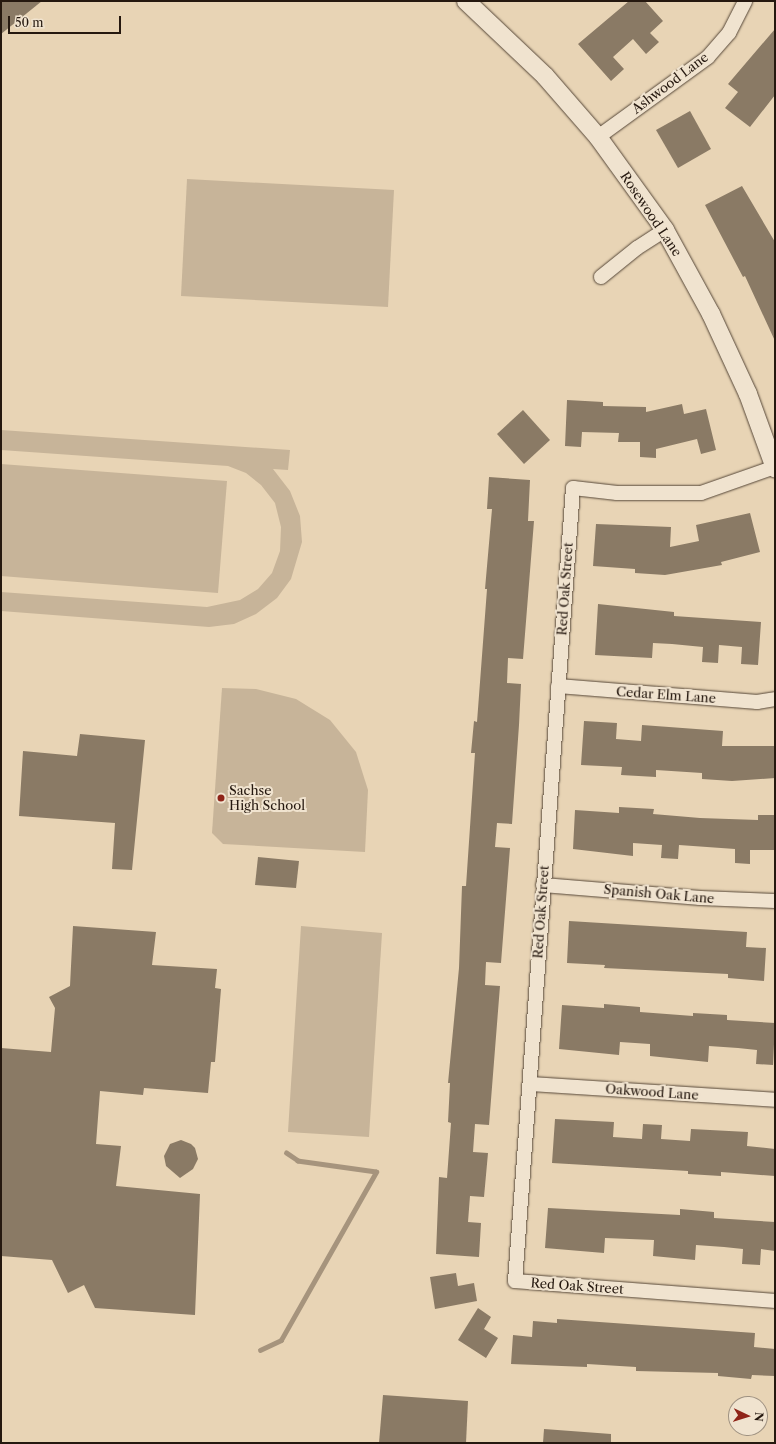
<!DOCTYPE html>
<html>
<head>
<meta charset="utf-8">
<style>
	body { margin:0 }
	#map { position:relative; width:776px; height:1444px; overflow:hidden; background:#e8d4b5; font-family:"Libre Caslon Text",serif }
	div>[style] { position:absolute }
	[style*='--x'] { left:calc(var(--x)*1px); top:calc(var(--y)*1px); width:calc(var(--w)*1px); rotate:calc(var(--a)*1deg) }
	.green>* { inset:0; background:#c7b499 }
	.stream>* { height:4.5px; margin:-2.25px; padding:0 2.25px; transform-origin:2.25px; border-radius:2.25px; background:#a6947d }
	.building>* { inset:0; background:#8a7a65 }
	.roads { filter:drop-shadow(0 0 1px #564738) drop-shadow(0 0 1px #564738) }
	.minor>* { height:14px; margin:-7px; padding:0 7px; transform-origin:7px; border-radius:7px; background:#f0e3cf }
	.tertiary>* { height:18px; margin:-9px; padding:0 9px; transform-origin:9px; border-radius:9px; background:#f0e3cf }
	.dots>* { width:11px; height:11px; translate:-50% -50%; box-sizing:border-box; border:2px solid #f0e3cf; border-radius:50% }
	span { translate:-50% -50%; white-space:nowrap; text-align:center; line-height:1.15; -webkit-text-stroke:4px #f0e3cf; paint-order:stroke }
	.street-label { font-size:13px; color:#25180f }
	.poi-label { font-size:13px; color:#25180f }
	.left { translate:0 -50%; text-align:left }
	.frame { position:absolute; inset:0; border:2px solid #25180f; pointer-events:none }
	.north { position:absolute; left:728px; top:1396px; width:40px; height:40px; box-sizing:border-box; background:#f0e3cf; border:1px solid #9f9282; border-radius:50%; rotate:94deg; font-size:11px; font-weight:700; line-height:16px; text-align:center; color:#25180f }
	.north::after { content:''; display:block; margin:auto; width:14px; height:18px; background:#8f2418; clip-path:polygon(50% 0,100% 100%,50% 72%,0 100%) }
	.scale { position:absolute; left:8px; top:16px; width:113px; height:18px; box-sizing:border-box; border:2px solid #25180f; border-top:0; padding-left:5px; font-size:12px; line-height:14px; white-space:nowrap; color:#25180f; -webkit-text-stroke:3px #f0e3cf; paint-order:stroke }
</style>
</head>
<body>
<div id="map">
	<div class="green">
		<i style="clip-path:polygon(187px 179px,394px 190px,388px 307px,181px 296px)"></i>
		<i style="clip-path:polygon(1px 430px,290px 450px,288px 470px,273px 469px,290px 491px,300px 516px,302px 542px,291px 579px,277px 598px,256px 614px,234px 624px,209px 627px,1px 611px,1px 592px,207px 607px,240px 600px,258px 589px,272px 573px,280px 551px,281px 527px,275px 503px,261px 485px,246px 473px,228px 466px,1px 450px)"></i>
		<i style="clip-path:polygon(1px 464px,227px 481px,218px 593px,1px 576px)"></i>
		<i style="clip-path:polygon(222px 688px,256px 689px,296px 699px,330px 720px,356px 752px,368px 790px,365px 852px,223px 844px,212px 833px)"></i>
		<i style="clip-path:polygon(301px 926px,382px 933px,369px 1137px,288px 1132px)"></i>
	</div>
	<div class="stream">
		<i style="--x:260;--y:1350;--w:23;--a:-25"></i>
		<i style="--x:281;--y:1340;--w:193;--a:-60.5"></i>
		<i style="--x:376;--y:1172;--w:79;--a:-172"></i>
		<i style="--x:298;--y:1161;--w:14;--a:-146"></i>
	</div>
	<div class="building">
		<i style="clip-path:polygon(1px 1px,42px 1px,1px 34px)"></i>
		<i style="clip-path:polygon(629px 1px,645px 1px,663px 21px,650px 33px,659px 42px,646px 54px,633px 39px,613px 57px,624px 69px,611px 81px,578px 44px)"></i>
		<i style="clip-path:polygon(775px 29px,775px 95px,750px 127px,725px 108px,738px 92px,728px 84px)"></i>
		<i style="clip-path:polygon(690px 111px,711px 149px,678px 168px,656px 130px)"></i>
		<i style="clip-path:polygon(742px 186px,775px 242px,775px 341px,745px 276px,743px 277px,705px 205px)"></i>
		<i style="clip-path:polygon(567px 400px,603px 402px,603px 406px,646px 407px,646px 412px,682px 404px,684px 414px,706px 409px,716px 450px,701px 454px,697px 439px,656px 449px,656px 458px,640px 457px,640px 442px,618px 442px,619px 433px,582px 432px,581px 447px,565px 446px)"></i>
		<i style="clip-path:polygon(523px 410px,550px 440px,524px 464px,497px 434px)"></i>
		<i style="clip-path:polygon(489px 477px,530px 480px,528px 521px,534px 521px,523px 659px,508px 658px,507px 683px,521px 684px,519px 725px,512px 824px,497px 823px,495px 847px,510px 848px,501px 963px,486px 962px,485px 985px,500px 986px,489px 1125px,475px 1124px,473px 1152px,488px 1153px,484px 1197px,470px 1196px,468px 1222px,481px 1223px,479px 1257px,436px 1254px,439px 1177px,447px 1178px,451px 1123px,448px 1122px,450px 1083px,448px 1083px,459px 968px,462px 886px,466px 886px,475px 753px,471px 753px,474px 721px,477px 722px,487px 589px,485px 589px,492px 509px,487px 509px)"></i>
		<i style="clip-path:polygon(750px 513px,760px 552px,721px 562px,722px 565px,665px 575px,635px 573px,635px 569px,593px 566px,596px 524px,671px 527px,670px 547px,699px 541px,696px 525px)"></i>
		<i style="clip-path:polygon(598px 604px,674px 612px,674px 616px,761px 622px,758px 665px,741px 664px,742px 647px,719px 645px,718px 663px,702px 662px,703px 647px,672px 644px,653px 643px,652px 658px,595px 655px)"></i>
		<i style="clip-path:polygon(584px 721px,617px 723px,616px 739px,641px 741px,642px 725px,723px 731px,722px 746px,775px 746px,775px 778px,732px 781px,702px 779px,702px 773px,656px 770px,656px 777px,621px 775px,622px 767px,581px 765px)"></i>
		<i style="clip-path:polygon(80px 734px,145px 740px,132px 870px,112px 869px,115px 823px,19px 816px,23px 751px,77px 756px)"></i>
		<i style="clip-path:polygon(619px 807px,654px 809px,653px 814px,700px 818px,758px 820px,758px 815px,775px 815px,775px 850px,750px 850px,750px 864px,735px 863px,735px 849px,679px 845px,678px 859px,661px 858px,662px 845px,633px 843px,633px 856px,573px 849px,575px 810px,619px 813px)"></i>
		<i style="clip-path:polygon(258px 857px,299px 861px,296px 888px,255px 885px)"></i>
		<i style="clip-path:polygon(569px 921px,747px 932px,746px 947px,766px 948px,764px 981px,728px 978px,728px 974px,604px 968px,605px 965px,567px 963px)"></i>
		<i style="clip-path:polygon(73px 926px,156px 932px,152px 965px,217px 969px,215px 988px,221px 989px,215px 1062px,211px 1062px,208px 1093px,144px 1088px,143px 1095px,100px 1091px,96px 1144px,121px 1146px,116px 1186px,200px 1194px,195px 1315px,95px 1308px,84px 1285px,68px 1293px,52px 1260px,1px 1256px,1px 1048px,51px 1052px,55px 1008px,49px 997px,70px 986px)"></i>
		<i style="clip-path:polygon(604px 1004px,640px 1007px,640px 1012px,693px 1016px,693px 1013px,727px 1015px,727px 1020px,775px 1023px,773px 1065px,756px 1064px,757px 1050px,738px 1048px,709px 1046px,708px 1062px,650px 1056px,650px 1044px,620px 1042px,619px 1055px,559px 1049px,562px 1005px,604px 1008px)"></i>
		<i style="clip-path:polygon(555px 1119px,614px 1122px,613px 1137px,642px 1139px,643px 1124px,662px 1125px,661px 1139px,690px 1141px,691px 1129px,748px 1132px,747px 1146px,775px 1149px,775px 1176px,721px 1172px,721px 1176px,688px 1174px,688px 1171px,552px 1163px)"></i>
		<i style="clip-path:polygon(181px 1140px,191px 1144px,195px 1148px,198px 1159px,193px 1169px,180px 1178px,166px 1166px,164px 1156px,170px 1144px)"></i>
		<i style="clip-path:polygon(548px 1208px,680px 1215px,680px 1209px,714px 1212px,714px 1218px,775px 1222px,775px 1251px,761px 1249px,760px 1265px,742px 1264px,743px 1249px,724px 1247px,696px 1245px,695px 1260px,653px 1256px,654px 1240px,605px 1238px,604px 1253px,545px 1248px)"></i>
		<i style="clip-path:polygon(456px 1273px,458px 1286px,474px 1283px,477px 1301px,435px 1309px,430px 1277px)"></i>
		<i style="clip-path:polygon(478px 1308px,491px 1317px,484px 1329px,498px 1338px,486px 1358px,458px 1340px)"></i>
		<i style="clip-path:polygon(557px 1319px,755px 1333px,754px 1347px,775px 1349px,775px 1376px,752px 1375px,751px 1379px,718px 1376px,718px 1373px,636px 1371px,636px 1367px,587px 1364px,587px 1367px,511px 1364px,513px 1335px,532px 1337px,533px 1321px,557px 1323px)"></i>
		<i style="clip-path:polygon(383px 1395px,468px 1401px,466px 1443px,379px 1443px)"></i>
		<i style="clip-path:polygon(544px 1429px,611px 1434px,611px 1443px,543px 1443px)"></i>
	</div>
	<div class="roads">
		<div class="minor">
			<i style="--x:598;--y:137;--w:136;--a:-36"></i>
			<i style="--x:708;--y:57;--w:32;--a:-49"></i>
			<i style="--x:729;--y:33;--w:36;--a:-63"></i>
			<i style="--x:601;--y:277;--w:46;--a:-38.9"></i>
			<i style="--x:637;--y:248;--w:33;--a:-33"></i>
			<i style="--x:775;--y:467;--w:78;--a:160.6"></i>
			<i style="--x:701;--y:493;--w:84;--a:180"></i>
			<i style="--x:617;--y:493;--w:44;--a:-173.5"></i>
			<i style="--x:573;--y:488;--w:795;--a:94.18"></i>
			<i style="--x:515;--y:1281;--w:261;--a:4.4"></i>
			<i style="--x:558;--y:686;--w:200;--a:4.6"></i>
			<i style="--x:757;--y:702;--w:18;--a:-9"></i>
			<i style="--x:543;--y:885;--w:158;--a:4.7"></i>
			<i style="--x:700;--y:898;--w:75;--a:2.3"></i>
			<i style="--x:530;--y:1084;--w:246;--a:3.7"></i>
		</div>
		<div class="tertiary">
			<i style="--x:466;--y:1;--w:109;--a:43.5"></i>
			<i style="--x:545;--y:76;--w:81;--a:49"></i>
			<i style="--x:598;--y:137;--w:115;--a:54.2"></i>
			<i style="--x:665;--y:230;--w:96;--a:61.3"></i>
			<i style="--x:711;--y:314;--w:88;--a:65.2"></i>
			<i style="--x:748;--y:394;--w:79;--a:70"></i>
		</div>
	</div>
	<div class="dots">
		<i style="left:221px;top:798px;background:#8f2418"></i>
	</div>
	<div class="street-label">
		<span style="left:670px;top:83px;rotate:-37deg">Ashwood Lane</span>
		<span style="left:651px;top:214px;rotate:56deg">Rosewood Lane</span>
		<span style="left:565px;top:589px;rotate:-86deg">Red Oak Street</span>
		<span style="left:666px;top:695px;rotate:4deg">Cedar Elm Lane</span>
		<span style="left:659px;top:894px;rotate:5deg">Spanish Oak Lane</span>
		<span style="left:541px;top:912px;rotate:-86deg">Red Oak Street</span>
		<span style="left:652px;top:1092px;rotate:4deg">Oakwood Lane</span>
		<span style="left:577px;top:1286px;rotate:4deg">Red Oak Street</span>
	</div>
	<div class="poi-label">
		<span class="left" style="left:229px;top:798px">Sachse<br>High School</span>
	</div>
	<div class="frame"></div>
	<div class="north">N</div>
	<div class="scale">50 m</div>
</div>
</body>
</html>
